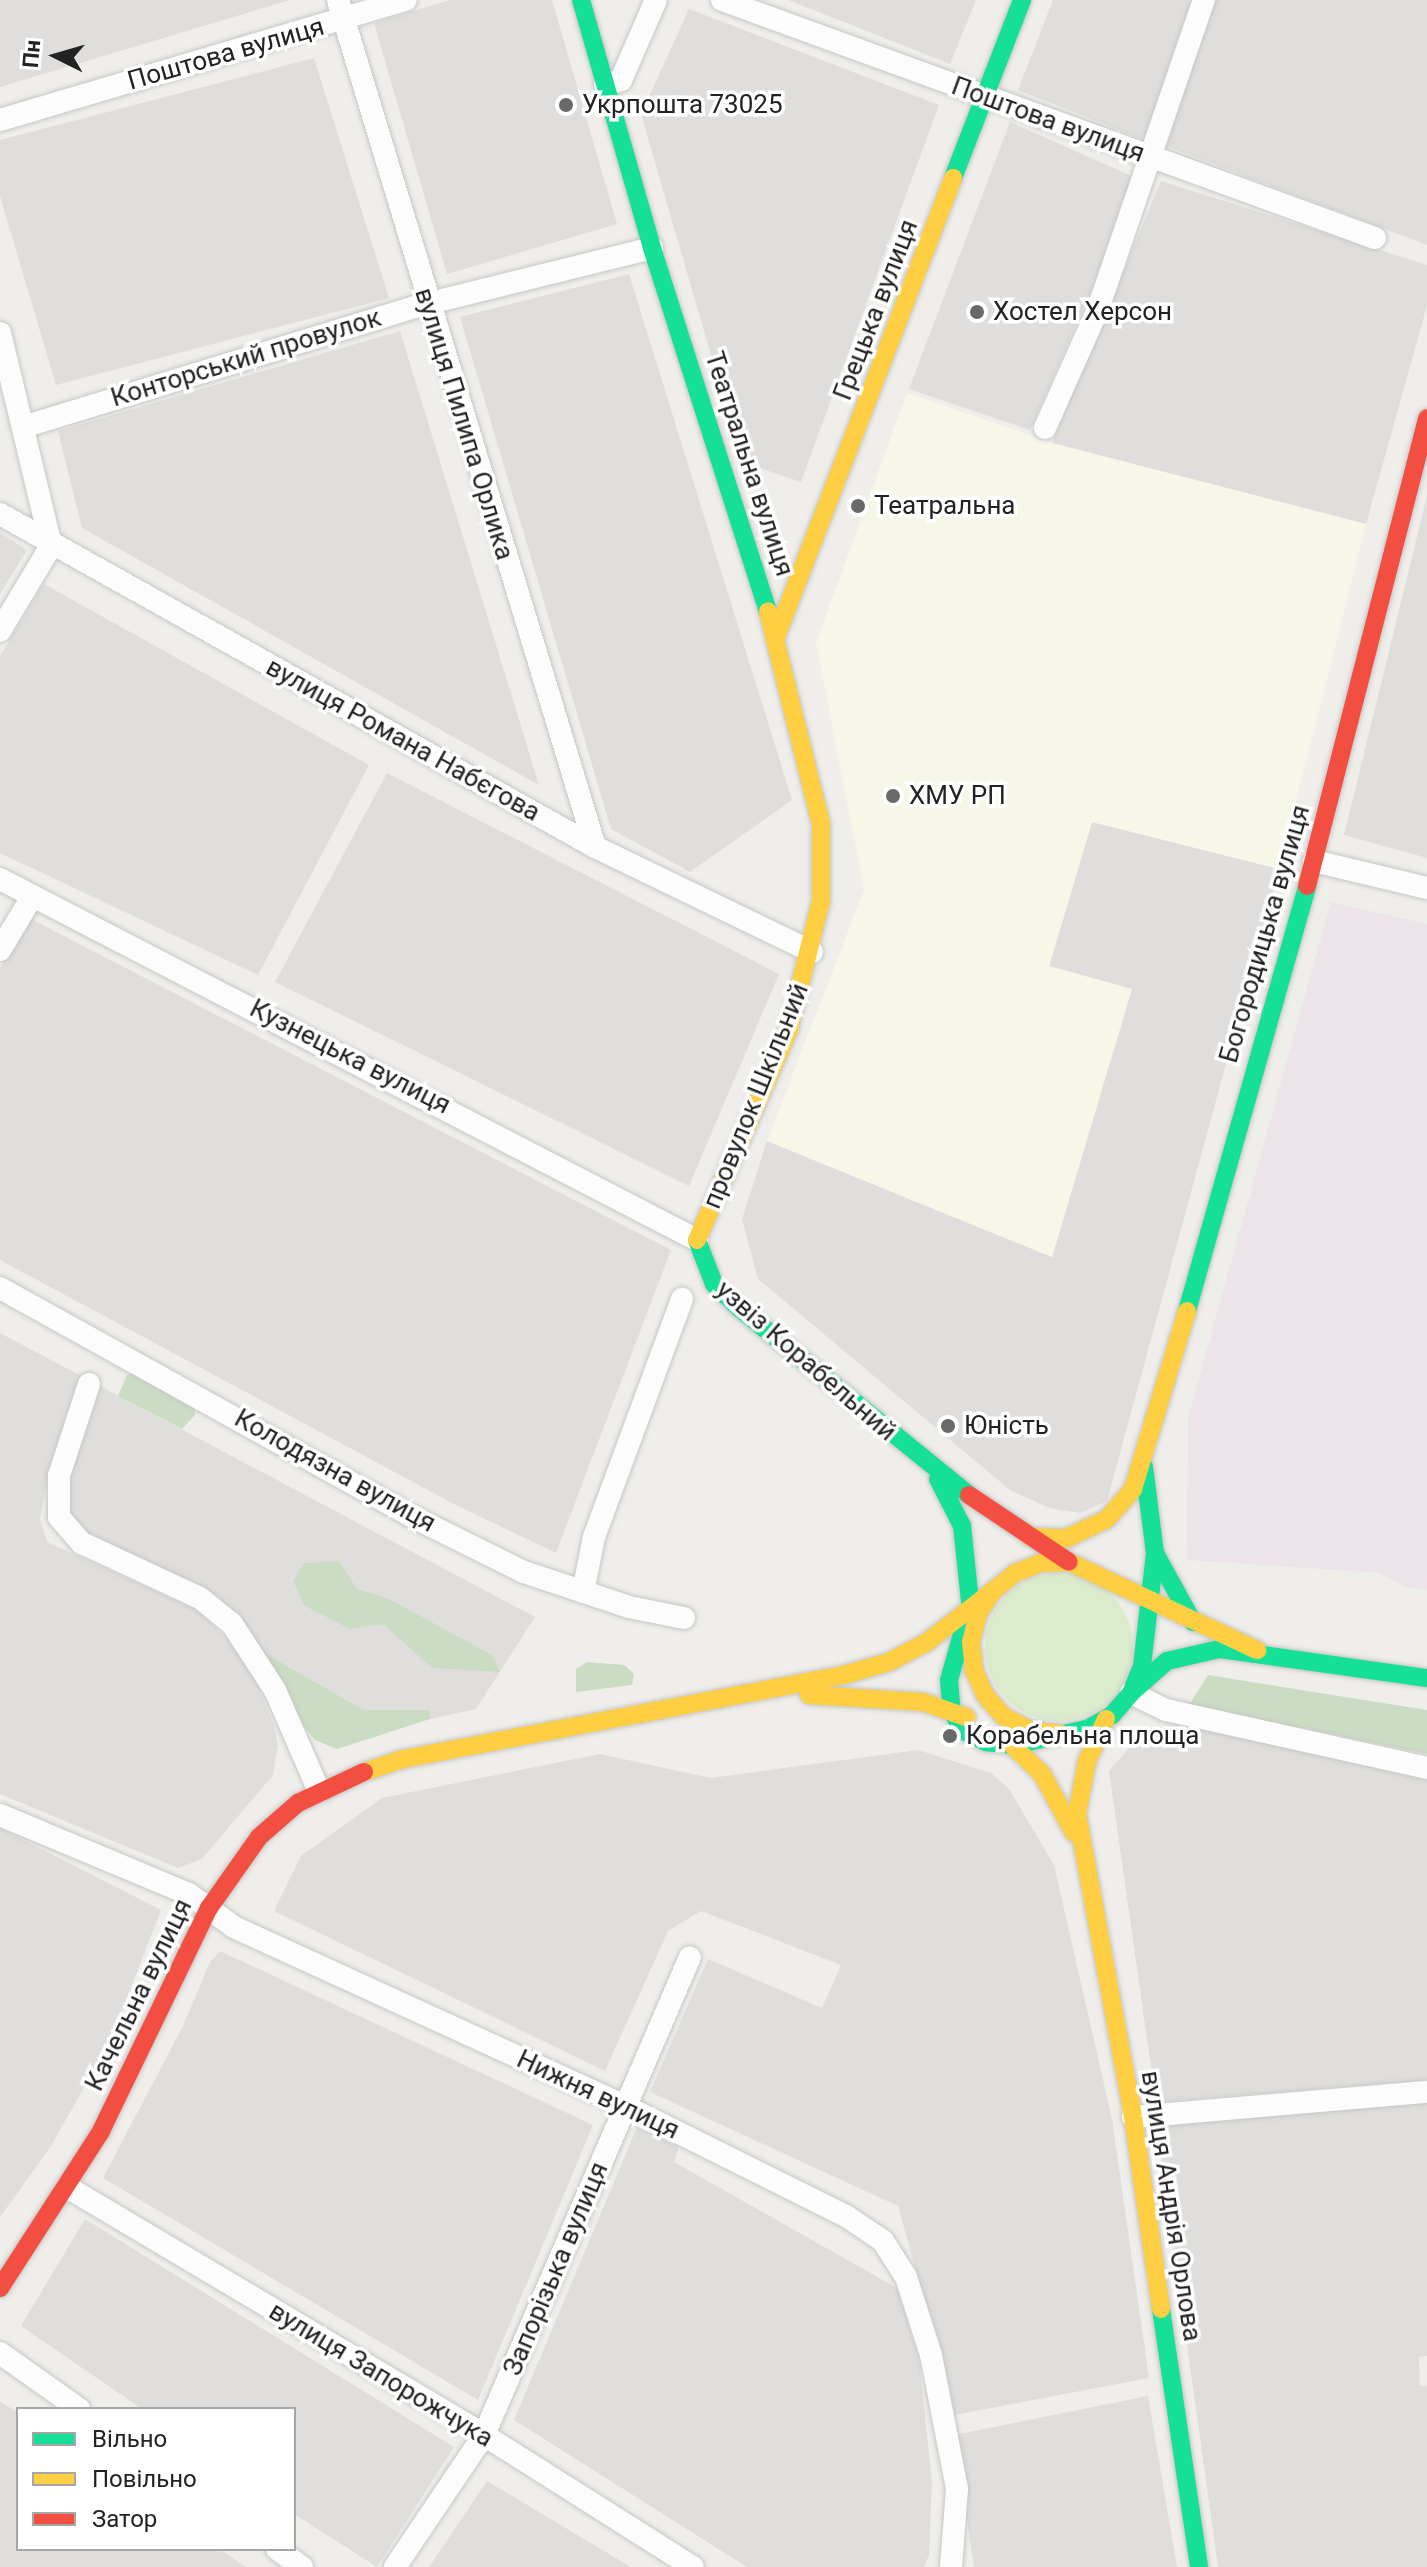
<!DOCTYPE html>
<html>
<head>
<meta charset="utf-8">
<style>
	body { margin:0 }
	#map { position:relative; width:1427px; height:2567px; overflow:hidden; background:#efeeeb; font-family:Roboto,sans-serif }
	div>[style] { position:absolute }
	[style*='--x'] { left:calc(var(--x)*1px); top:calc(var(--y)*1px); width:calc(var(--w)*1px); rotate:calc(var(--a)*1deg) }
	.residential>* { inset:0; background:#dfdedc }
	.industrial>* { inset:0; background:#ece4e9 }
	.education>* { inset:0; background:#f7f7e8 }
	.grass>* { inset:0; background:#dbebcc }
	.round { border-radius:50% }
	.forest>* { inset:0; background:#caddc2 }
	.roads { filter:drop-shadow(0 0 2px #c7c6c5) drop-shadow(0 0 2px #c7c6c5) }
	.street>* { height:22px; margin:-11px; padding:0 11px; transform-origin:11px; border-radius:11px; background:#fdfcfc }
	.fast>* { height:18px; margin:-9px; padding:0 9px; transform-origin:9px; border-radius:9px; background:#16e098 }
	.slow>* { height:18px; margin:-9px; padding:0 9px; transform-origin:9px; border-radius:9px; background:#ffcf43 }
	.jam>* { height:18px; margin:-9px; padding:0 9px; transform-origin:9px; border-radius:9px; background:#f24e42 }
	.dots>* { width:22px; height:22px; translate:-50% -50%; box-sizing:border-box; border:4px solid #fff; border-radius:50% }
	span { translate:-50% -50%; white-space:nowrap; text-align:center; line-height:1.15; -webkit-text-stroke:7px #fff; paint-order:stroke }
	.street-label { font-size:26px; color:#222 }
	.poi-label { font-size:26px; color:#222 }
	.left { translate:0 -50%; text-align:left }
	.legend { position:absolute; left:16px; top:2407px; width:280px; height:144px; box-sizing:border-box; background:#fff; border:2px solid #a7a7a7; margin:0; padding:10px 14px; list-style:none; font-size:24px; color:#222 }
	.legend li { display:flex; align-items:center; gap:16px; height:40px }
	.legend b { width:40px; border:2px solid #a7a7a7 }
	.north { position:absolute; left:16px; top:16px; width:80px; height:80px; -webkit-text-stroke:6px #fff; paint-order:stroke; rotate:275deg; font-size:22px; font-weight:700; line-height:32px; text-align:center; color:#222 }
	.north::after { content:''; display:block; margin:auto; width:28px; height:36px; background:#222; clip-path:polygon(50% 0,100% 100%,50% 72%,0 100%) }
</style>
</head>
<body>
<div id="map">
	<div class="residential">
		<i style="clip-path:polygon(0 0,290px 0,0 87px)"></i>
		<i style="clip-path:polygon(450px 0,552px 0,617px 224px,447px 274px,374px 23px)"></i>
		<i style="clip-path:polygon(788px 0,976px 0,950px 64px)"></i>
		<i style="clip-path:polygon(1053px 0,1195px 0,1150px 142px,1018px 90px)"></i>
		<i style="clip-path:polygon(1212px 0,1427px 0,1427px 245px,1166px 146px)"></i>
		<i style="clip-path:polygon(689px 9px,939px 105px,801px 482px,742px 462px,641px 114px)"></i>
		<i style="clip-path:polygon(314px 58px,389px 298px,56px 385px,0 196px,0 140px)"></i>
		<i style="clip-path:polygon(1010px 122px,1134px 177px,1097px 277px,1030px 430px,909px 389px)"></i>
		<i style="clip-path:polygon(1161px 181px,1427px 265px,1427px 306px,1366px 524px,1052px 443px)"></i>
		<i style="clip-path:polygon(629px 274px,792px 800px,690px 872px,611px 829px,460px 317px)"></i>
		<i style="clip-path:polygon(400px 331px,539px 785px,82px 528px,58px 431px)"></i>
		<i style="clip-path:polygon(1427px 496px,1427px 858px,1344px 835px)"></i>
		<i style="clip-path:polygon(0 533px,27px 550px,0 594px)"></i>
		<i style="clip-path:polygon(44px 584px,369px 765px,258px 975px,0 853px,0 656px)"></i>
		<i style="clip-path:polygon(387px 773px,779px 974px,689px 1186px,275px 982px)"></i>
		<i style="clip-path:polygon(1092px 822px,1279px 869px,1107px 1501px,1081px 1513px,1049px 1508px,1010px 1490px,758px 1279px,742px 1219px,767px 1141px,1052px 1257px,1131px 989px,1049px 967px)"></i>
		<i style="clip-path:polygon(31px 919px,671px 1250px,556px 1553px,454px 1504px,0 1260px,0 967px)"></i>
		<i style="clip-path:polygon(0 1333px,85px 1378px,50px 1468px,40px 1519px,47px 1542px,199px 1611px,247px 1659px,274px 1725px,278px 1745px,273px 1775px,202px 1859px,178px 1868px,0 1794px)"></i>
		<i style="clip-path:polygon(98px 1385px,535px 1617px,476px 1709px,430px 1719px,430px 1710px,364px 1710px,258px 1649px,218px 1596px,88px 1536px,65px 1506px,72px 1455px)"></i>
		<i style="clip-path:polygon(1183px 1724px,1427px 1780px,1427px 2080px,1156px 2102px,1109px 1771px,1146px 1729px)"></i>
		<i style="clip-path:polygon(918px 1750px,991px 1773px,1009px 1789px,1054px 1865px,1112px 2119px,1149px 2378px,949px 2416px,933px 2332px,898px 2206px,650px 2092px,708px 1959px,822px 2008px,841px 1965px,701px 1911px,668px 1931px,605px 2071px,274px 1911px,301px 1856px,382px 1798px,600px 1754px,711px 1778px)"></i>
		<i style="clip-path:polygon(0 1828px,161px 1910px,111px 2039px,51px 2146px,0 2217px)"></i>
		<i style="clip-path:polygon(220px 1951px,593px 2125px,478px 2400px,103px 2178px,183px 2026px,210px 1962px)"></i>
		<i style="clip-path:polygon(1427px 2103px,1427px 2356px,1419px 2357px,1420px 2386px,1427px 2386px,1427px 2567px,1218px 2567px,1156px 2122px)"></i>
		<i style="clip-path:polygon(637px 2127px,679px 2147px,674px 2162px,897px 2288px,919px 2360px,932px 2482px,929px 2555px,924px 2567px,747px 2567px,514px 2420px)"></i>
		<i style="clip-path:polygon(85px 2219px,454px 2447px,377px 2567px,294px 2514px,294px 2409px,142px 2409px,21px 2326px)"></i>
		<i style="clip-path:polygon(1148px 2396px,1177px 2567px,974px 2567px,954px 2435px)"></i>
		<i style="clip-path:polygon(0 2401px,18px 2413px,18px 2549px,219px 2549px,246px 2567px,0 2567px)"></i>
		<i style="clip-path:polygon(487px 2481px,631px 2567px,429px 2567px)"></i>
	</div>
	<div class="industrial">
		<i style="clip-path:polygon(1331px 902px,1427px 924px,1427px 1589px,1408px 1588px,1379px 1573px,1187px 1560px,1188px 1418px)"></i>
	</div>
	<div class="education">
		<i style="clip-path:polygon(907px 393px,1052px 443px,1366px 524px,1279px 869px,1092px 822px,1049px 966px,1132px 989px,1052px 1257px,767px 1141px,864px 890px,816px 643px)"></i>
	</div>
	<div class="grass">
		<i class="round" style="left:985px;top:1573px;width:148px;height:148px"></i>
	</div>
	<div class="forest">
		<i style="clip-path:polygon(135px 1373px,194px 1405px,195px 1415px,182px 1429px,118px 1396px,127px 1375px)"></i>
		<i style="clip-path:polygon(339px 1561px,357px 1589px,389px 1599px,492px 1655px,500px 1672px,432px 1668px,383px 1624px,350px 1629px,305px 1606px,293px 1581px,304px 1563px)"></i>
		<i style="clip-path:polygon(258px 1649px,364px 1710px,430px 1710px,430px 1719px,337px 1749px,315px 1740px,301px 1723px)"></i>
		<i style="clip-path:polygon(587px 1662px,624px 1665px,634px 1674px,632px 1685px,576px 1692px,576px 1669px)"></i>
		<i style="clip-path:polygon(1208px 1675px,1427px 1710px,1427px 1754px,1189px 1705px)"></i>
	</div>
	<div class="roads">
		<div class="street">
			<i style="--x:338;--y:0;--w:885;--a:73.12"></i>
			<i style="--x:722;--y:0;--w:695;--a:20.03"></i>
			<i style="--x:605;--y:85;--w:17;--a:-17"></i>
			<i style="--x:621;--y:80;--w:87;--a:-66.4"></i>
			<i style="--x:0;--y:120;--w:423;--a:-16.5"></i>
			<i style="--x:0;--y:333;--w:219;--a:76.5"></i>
			<i style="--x:51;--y:546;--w:99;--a:121"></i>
			<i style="--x:26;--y:426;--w:418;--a:-17"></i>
			<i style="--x:426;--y:304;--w:233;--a:-13.9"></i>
			<i style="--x:1045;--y:428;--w:130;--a:-66"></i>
			<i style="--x:1098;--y:309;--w:327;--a:-71.1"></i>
			<i style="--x:0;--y:514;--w:682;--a:29.23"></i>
			<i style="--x:595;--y:847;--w:241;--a:25.8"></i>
			<i style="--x:1314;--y:861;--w:116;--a:13.4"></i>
			<i style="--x:0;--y:879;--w:785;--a:27.38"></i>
			<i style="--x:0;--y:950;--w:62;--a:-58.9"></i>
			<i style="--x:0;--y:1288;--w:470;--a:29"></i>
			<i style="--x:411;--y:1516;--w:126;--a:26.4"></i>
			<i style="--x:524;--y:1572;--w:111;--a:18.4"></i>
			<i style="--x:629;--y:1607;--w:56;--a:11.3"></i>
			<i style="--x:89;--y:1384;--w:97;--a:108.1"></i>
			<i style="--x:59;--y:1476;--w:41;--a:90"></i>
			<i style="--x:59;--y:1517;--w:35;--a:49"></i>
			<i style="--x:82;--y:1543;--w:130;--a:25"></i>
			<i style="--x:200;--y:1598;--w:41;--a:39.1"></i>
			<i style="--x:232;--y:1624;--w:79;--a:56.9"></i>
			<i style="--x:275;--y:1690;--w:110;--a:66.5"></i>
			<i style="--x:583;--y:1592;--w:56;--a:-78.7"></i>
			<i style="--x:594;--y:1537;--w:254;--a:-69.7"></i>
			<i style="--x:1131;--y:1693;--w:39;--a:26"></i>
			<i style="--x:1166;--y:1710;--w:267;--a:12.5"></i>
			<i style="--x:0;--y:1815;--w:205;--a:22.7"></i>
			<i style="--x:189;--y:1894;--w:56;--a:36.3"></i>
			<i style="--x:234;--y:1927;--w:430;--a:24.6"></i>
			<i style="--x:625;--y:2106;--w:247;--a:26.5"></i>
			<i style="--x:846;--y:2216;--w:45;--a:34"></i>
			<i style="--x:883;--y:2241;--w:43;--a:57.4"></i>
			<i style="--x:906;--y:2277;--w:82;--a:72.2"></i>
			<i style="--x:931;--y:2355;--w:136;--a:79"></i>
			<i style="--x:957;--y:2489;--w:78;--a:94.4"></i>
			<i style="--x:1133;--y:2117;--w:295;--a:-4.9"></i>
			<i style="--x:67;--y:2187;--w:485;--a:30.7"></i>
			<i style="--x:484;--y:2435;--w:247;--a:32.3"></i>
			<i style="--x:0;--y:2353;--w:97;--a:35.3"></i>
			<i style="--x:277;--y:2549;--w:31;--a:36"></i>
			<i style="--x:395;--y:2567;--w:159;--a:-56"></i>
			<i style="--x:484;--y:2435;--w:520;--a:-66.69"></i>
		</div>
		<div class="fast">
			<i style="--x:581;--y:0;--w:258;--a:74"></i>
			<i style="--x:652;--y:248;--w:381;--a:72.3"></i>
			<i style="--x:953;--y:178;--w:191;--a:-68.8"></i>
			<i style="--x:697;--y:1240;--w:47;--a:68.9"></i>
			<i style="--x:714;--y:1284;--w:35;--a:44"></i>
			<i style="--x:739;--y:1308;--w:296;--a:39.1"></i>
			<i style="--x:1187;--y:1311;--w:442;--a:-74.2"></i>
			<i style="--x:1144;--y:1467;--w:87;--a:82.7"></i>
			<i style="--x:1155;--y:1553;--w:79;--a:61.2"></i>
			<i style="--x:938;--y:1479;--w:53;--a:62.9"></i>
			<i style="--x:962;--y:1526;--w:95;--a:83.9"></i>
			<i style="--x:966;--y:1620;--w:62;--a:105.8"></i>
			<i style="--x:949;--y:1680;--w:32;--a:85"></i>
			<i style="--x:952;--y:1712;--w:22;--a:58"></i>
			<i style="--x:964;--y:1731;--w:25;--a:27"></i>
			<i style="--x:986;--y:1742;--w:28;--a:6"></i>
			<i style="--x:1014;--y:1745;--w:75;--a:-12.4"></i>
			<i style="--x:1087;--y:1729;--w:29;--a:-29"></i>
			<i style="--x:1112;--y:1715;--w:29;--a:-49"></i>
			<i style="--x:1131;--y:1693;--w:29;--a:-68"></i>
			<i style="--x:1142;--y:1666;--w:114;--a:-83.4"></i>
			<i style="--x:1132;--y:1692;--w:47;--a:-41.5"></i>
			<i style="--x:1167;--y:1661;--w:54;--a:-12.8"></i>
			<i style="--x:1220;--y:1649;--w:209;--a:8"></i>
			<i style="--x:1161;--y:2309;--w:261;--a:81.6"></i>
		</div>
		<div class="slow">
			<i style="--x:776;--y:637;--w:492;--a:-68.9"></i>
			<i style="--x:697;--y:1240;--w:230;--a:-66.4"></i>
			<i style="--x:789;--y:1029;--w:132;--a:-76"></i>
			<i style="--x:821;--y:901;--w:77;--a:-90"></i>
			<i style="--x:821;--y:824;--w:219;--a:-104"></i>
			<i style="--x:1030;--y:1537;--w:37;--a:2"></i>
			<i style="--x:1067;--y:1538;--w:44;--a:-25.4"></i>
			<i style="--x:1107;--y:1519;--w:40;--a:-49"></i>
			<i style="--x:1133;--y:1489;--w:186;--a:-73.1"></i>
			<i style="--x:809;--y:1695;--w:114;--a:3.5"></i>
			<i style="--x:923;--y:1702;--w:46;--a:19.2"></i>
			<i style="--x:1106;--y:1719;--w:46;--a:114.3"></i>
			<i style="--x:1087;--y:1761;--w:54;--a:100.7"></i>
			<i style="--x:1077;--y:1814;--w:308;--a:79.5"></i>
			<i style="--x:1133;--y:2117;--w:194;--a:81.7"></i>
			<i style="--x:1061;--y:1734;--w:31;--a:-173"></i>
			<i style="--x:1030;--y:1730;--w:29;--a:-153"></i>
			<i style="--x:1004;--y:1717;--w:29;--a:-131"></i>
			<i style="--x:985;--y:1695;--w:27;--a:-114"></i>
			<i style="--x:974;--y:1670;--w:28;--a:-96"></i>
			<i style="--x:971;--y:1642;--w:29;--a:-76"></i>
			<i style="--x:978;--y:1614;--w:27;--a:-57"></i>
			<i style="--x:993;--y:1591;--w:28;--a:-39"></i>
			<i style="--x:1015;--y:1573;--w:28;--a:-21"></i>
			<i style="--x:1041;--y:1563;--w:28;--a:-2"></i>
			<i style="--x:1069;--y:1562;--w:208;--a:25.1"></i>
			<i style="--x:1005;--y:1738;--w:52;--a:44.2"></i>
			<i style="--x:1042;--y:1774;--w:67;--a:61.5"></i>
			<i style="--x:364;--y:1772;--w:41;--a:-18.4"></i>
			<i style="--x:403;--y:1759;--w:449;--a:-10.8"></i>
			<i style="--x:844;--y:1675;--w:47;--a:-16.1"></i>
			<i style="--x:889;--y:1662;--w:43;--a:-27.8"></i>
			<i style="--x:927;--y:1642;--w:83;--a:-37.7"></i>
		</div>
		<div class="jam">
			<i style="--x:1307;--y:886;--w:483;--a:-75.6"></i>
			<i style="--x:969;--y:1495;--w:120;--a:33.8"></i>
			<i style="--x:0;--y:2288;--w:187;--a:-57.2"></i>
			<i style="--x:101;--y:2131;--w:248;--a:-64.2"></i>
			<i style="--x:209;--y:1908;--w:87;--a:-54.8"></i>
			<i style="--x:259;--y:1837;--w:52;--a:-41.1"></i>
			<i style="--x:298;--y:1803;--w:73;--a:-25.2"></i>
		</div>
	</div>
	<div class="dots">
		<i style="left:566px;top:105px;background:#6a6968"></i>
		<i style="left:977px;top:312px;background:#6a6968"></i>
		<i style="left:858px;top:506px;background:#6a6968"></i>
		<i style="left:893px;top:796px;background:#6a6968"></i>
		<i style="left:948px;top:1426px;background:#6a6968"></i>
		<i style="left:950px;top:1736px;background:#6a6968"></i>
	</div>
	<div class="street-label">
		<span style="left:226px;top:54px;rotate:-16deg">Поштова вулиця</span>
		<span style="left:1048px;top:120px;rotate:20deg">Поштова вулиця</span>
		<span style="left:876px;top:310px;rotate:-69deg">Грецька вулиця</span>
		<span style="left:246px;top:358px;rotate:-17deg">Конторський провулок</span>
		<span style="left:464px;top:424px;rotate:73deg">вулиця Пилипа Орлика</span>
		<span style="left:749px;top:464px;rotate:72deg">Театральна вулиця</span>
		<span style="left:403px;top:740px;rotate:29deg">вулиця Романа Набєгова</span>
		<span style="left:1265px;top:934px;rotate:-74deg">Богородицька вулиця</span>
		<span style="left:350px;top:1057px;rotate:27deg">Кузнецька вулиця</span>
		<span style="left:756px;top:1096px;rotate:-68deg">провулок Шкільний</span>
		<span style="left:806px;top:1361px;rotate:41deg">узвіз Корабельний</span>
		<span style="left:335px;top:1471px;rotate:29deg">Колодязна вулиця</span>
		<span style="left:139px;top:1995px;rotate:-64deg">Качельна вулиця</span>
		<span style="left:598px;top:2095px;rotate:25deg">Нижня вулиця</span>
		<span style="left:1171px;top:2206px;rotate:81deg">вулиця Андрія Орлова</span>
		<span style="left:556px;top:2269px;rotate:-67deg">Запорізька вулиця</span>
		<span style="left:381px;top:2375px;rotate:31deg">вулиця Запорожчука</span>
	</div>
	<div class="poi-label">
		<span class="left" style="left:582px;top:105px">Укрпошта 73025</span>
		<span class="left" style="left:993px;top:312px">Хостел Херсон</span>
		<span class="left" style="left:874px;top:506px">Театральна</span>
		<span class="left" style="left:909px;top:796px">ХМУ РП</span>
		<span class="left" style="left:964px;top:1426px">Юність</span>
		<span class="left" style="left:966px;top:1736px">Корабельна площа</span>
	</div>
	<ul class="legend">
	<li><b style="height:10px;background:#16e098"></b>Вільно</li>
	<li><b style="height:10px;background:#ffcf43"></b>Повільно</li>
	<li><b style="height:10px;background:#f24e42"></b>Затор</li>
	</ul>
	<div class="north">Пн</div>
</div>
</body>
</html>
